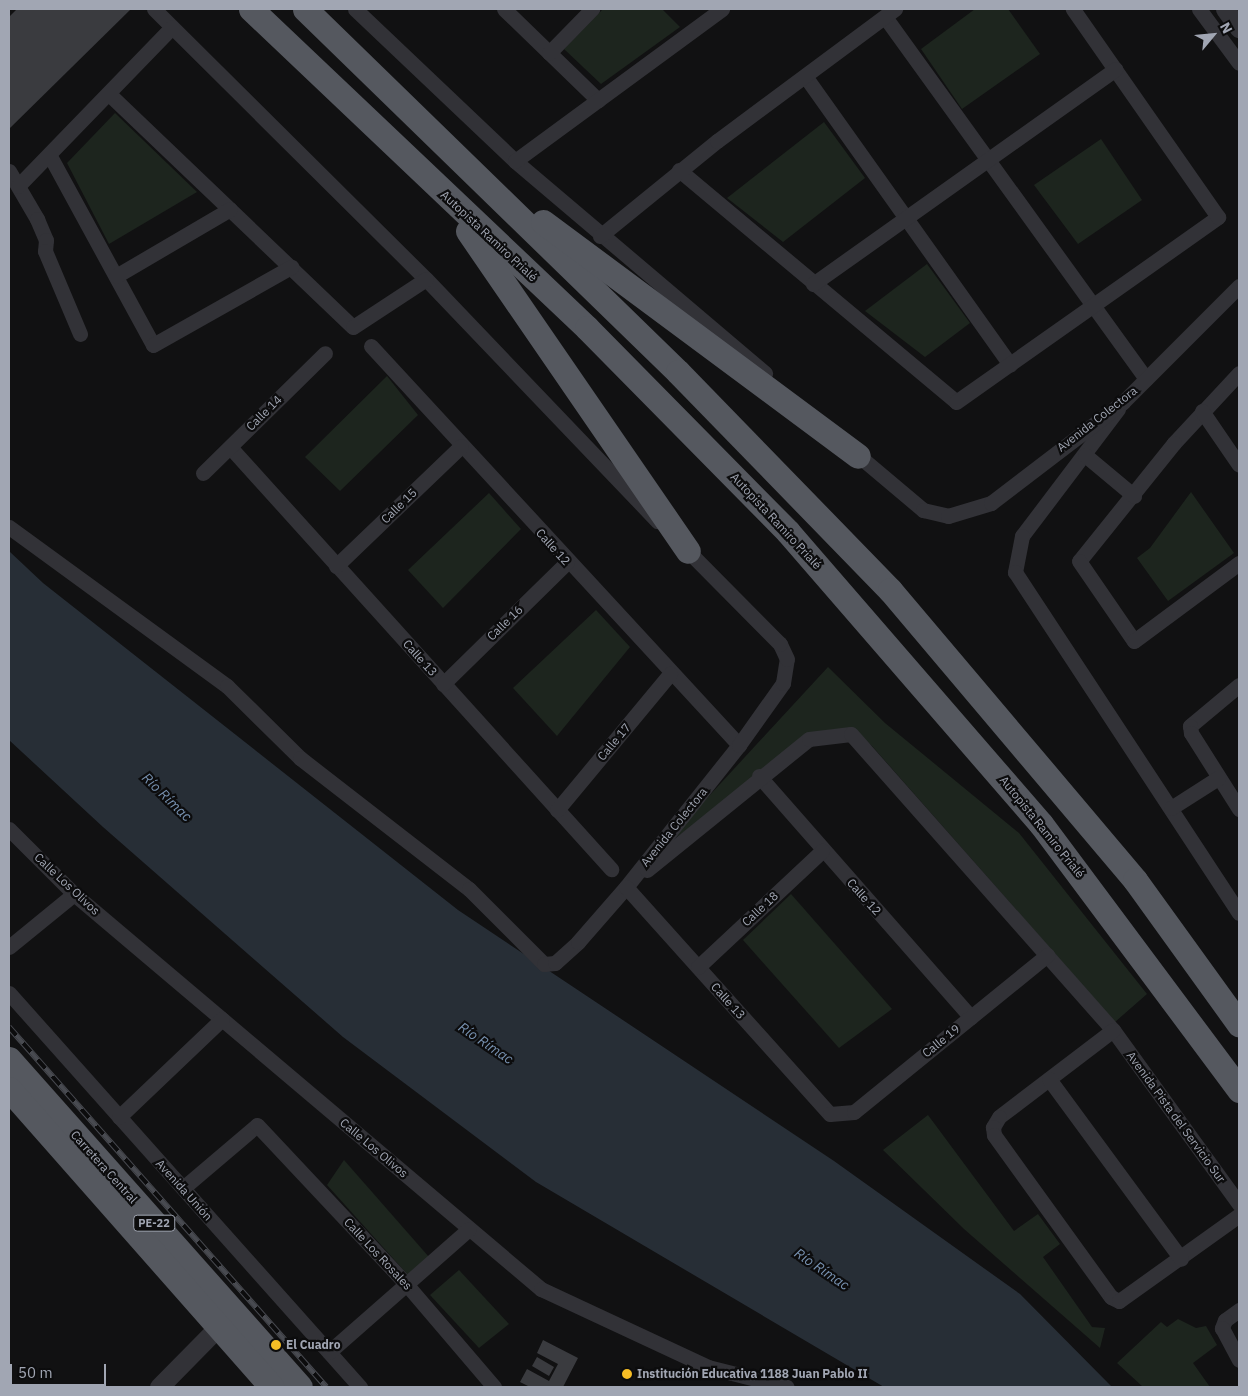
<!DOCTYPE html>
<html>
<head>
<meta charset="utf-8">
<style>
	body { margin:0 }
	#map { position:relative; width:1248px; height:1396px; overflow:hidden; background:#111112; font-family:"IBM Plex Sans",sans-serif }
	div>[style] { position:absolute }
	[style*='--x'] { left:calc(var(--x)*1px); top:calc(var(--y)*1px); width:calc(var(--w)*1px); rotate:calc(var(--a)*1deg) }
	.green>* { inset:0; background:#1d251e }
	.water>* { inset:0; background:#272e36 }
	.building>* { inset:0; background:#3a3b3f }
	.minor>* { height:15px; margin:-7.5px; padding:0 7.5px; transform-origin:7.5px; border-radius:7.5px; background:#323237 }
	.tertiary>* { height:19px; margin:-9.5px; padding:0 9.5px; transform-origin:9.5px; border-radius:9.5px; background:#323237 }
	.trunk>* { height:25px; margin:-12.5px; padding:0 12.5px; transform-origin:12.5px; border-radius:12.5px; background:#55585f }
	.rail>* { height:5.5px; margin-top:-2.75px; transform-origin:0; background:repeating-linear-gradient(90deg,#0c0c0d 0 11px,#484a50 0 22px); box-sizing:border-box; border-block:1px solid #484a50 }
	.dots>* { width:14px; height:14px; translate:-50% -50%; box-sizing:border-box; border:2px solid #0c0c0d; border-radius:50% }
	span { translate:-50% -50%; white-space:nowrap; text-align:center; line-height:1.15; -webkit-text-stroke:4.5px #0c0c0d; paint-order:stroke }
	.shield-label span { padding:1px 4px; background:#0c0c0d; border:1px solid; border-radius:4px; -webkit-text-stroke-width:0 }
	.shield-label { font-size:11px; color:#a1a6b3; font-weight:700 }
	.street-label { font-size:12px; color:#a1a6b3 }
	.poi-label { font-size:12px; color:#a1a6b3; font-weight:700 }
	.left { translate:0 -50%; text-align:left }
	.water-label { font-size:14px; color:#7791b0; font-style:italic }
	.frame { position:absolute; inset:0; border:10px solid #a1a6b3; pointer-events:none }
	.north { position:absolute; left:1188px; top:10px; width:50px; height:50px; -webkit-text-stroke:4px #0c0c0d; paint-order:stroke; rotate:62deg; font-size:14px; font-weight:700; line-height:20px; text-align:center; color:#a1a6b3 }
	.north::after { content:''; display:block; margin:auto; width:18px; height:22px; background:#a1a6b3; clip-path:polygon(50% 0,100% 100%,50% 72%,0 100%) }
	.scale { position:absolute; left:10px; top:1364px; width:96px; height:22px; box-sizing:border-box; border:2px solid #a1a6b3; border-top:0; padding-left:6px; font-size:15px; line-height:18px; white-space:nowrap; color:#a1a6b3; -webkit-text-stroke:4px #0c0c0d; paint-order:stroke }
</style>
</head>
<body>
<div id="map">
	<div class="green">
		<i style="clip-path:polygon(603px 9px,662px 9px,680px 27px,601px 84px,564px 49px)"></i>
		<i style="clip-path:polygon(975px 9px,1008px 9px,1040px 54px,962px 109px,921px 49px)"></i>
		<i style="clip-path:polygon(115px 113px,197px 192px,109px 244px,67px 163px)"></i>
		<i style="clip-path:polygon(824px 122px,865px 178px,783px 242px,727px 198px)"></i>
		<i style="clip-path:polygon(1101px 139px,1142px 200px,1078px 244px,1034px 185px)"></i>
		<i style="clip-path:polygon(927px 264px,970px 323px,925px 357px,865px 311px)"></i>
		<i style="clip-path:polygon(387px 376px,418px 415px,340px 491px,305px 457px)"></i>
		<i style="clip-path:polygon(1191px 492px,1234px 553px,1168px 601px,1137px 558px,1150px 548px)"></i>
		<i style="clip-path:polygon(489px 493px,521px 529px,443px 608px,408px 570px)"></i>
		<i style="clip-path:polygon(596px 610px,630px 647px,557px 736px,513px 688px)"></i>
		<i style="clip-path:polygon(828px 667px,885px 723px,1019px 833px,1147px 994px,1115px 1022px,872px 746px,852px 729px,829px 730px,661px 848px)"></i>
		<i style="clip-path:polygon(791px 894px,892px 1009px,839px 1048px,743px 940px)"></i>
		<i style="clip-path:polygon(928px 1115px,1014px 1231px,1038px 1214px,1060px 1244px,1043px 1257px,1092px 1327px,1105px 1328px,1100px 1348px,964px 1229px,883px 1150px)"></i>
		<i style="clip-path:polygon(344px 1160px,429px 1257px,408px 1275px,327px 1185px)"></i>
		<i style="clip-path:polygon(459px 1270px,509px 1324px,479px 1348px,430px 1295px)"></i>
		<i style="clip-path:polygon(1178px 1319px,1196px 1328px,1206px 1326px,1217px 1345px,1193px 1363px,1210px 1387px,1143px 1387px,1117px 1363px,1161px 1322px,1167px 1327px)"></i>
	</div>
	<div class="water">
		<i style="clip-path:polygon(9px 551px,43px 583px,458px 910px,834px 1161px,1020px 1294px,1112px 1387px,884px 1387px,536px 1182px,343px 1037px,103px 827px,9px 740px)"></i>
	</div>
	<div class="building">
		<i style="clip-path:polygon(17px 9px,131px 9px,9px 129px,9px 17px)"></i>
		<i style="clip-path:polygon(543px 1340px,578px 1358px,563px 1387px,530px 1387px,520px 1382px,527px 1369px,549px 1381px,558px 1364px,537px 1353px)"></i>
		<i style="clip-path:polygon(537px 1357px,554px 1367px,549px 1376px,532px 1366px)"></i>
	</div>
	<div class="minor">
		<i style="--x:154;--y:9;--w:383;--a:44.8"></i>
		<i style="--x:426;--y:279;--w:335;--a:46.3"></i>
		<i style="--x:355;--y:9;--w:221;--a:43.5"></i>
		<i style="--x:515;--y:161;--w:328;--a:40.3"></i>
		<i style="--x:504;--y:9;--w:131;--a:44.1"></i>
		<i style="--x:1199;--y:9;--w:67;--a:53.5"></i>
		<i style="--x:885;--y:17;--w:446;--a:54.2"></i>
		<i style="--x:549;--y:53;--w:62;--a:-45.7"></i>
		<i style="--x:805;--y:76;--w:354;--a:54.6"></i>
		<i style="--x:109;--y:94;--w:337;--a:43.7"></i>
		<i style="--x:353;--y:327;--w:87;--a:-33.3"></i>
		<i style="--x:50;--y:156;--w:215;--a:61.4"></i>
		<i style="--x:153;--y:345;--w:159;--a:-29.5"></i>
		<i style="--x:515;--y:161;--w:257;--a:-36.3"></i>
		<i style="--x:679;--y:170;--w:361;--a:39.9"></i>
		<i style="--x:956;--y:402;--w:321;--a:-35.2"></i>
		<i style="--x:1218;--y:217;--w:254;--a:-124.9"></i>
		<i style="--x:9;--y:171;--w:56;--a:59.7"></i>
		<i style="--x:37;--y:219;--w:23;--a:67"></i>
		<i style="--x:46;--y:240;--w:11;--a:95"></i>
		<i style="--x:45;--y:251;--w:90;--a:67.1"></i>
		<i style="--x:18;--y:186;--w:221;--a:-45.9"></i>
		<i style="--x:600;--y:236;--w:151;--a:-39.1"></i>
		<i style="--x:717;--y:141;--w:222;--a:-36.6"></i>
		<i style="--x:116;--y:276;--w:132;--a:-30.4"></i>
		<i style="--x:813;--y:284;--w:371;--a:-35.4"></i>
		<i style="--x:371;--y:346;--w:543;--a:47.31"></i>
		<i style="--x:1239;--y:373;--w:96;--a:132.9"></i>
		<i style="--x:1174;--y:443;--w:151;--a:128.8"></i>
		<i style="--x:1079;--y:561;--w:97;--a:55.5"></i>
		<i style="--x:1134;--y:641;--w:131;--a:-36.6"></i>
		<i style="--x:1118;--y:409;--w:159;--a:127.1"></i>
		<i style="--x:1022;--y:536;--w:37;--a:101"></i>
		<i style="--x:1015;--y:572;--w:408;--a:56.7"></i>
		<i style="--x:1202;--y:411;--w:65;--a:55.6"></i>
		<i style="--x:230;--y:447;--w:569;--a:47.92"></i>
		<i style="--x:853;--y:451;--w:92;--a:40.1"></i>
		<i style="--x:923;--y:510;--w:26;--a:13"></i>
		<i style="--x:948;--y:516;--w:45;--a:-16.8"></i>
		<i style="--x:991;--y:503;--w:166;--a:-37.4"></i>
		<i style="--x:1123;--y:402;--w:164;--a:-45"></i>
		<i style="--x:1085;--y:455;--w:64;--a:39.9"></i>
		<i style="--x:203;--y:473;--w:171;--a:-44.5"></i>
		<i style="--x:9;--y:527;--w:270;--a:36.1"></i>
		<i style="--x:227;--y:686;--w:103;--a:44.6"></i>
		<i style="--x:300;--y:758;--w:214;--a:37.8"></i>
		<i style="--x:469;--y:889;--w:106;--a:45"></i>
		<i style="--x:544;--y:964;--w:11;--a:-5"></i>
		<i style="--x:555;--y:963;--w:31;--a:-42"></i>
		<i style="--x:578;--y:942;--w:73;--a:-48.9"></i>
		<i style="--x:626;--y:887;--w:181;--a:-51.5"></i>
		<i style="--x:739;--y:745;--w:76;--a:-54.6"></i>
		<i style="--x:783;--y:683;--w:24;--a:-81"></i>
		<i style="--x:787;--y:659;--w:17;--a:-115"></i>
		<i style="--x:780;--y:644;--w:138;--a:-134.7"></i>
		<i style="--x:336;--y:566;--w:173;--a:-43.8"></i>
		<i style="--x:443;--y:684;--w:174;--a:-44.5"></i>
		<i style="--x:1239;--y:685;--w:64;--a:140.1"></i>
		<i style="--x:1190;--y:726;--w:7;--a:82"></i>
		<i style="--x:1191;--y:733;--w:90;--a:57.7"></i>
		<i style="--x:759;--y:776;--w:321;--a:48.7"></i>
		<i style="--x:1171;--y:808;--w:56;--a:-32.6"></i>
		<i style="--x:557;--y:810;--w:177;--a:-50.3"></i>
		<i style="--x:9;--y:829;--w:92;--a:45"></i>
		<i style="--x:74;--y:894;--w:612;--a:40.23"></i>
		<i style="--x:541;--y:1289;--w:184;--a:25"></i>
		<i style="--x:708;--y:1367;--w:81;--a:14.2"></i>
		<i style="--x:647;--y:870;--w:208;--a:-39"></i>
		<i style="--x:809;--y:739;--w:42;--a:-6.8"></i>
		<i style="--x:851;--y:734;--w:395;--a:48.5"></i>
		<i style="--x:1113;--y:1030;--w:215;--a:54.1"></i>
		<i style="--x:626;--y:887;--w:305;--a:48.1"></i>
		<i style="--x:830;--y:1114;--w:24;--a:-5"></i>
		<i style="--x:854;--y:1112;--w:249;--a:-39.1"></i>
		<i style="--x:9;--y:947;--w:84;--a:-39.2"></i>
		<i style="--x:698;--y:967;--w:170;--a:-43.1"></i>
		<i style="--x:9;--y:993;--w:528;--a:48.3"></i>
		<i style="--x:1113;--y:1030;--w:143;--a:142.7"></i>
		<i style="--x:999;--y:1117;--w:12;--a:121"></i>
		<i style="--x:993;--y:1127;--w:8;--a:83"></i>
		<i style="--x:994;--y:1135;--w:200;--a:54.2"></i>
		<i style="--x:1111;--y:1297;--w:9;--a:27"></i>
		<i style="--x:1119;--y:1301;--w:148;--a:-35.6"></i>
		<i style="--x:1049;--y:1079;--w:223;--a:53.7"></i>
		<i style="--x:119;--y:1117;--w:142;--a:-43.6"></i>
		<i style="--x:183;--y:1188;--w:97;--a:-40.4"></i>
		<i style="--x:257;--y:1125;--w:219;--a:46.8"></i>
		<i style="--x:407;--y:1285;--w:134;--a:49.5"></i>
		<i style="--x:1239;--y:1310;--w:17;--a:144"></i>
		<i style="--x:1225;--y:1320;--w:9;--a:111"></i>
		<i style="--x:1222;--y:1328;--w:36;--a:62"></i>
		<i style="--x:329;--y:1352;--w:186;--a:-41.3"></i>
	</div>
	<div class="tertiary">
		<i style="--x:1225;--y:9;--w:24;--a:54"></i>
		<i style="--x:159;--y:1387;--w:97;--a:-45.4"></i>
	</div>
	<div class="trunk">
		<i style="--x:251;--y:9;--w:463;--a:43.5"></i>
		<i style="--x:587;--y:328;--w:286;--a:45.4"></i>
		<i style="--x:788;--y:532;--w:386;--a:49.1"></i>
		<i style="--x:1041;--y:824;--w:332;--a:53.3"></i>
		<i style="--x:305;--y:9;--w:520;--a:44.22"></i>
		<i style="--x:678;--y:372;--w:304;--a:45.8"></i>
		<i style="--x:890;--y:590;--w:380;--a:49.8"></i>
		<i style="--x:1135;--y:880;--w:178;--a:54.2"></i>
		<i style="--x:543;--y:222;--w:392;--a:36.6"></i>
		<i style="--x:468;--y:231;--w:388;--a:55.5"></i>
		<i style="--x:9;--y:1059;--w:438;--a:48.4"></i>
		<i style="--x:9;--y:1089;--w:397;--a:48.6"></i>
	</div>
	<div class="rail">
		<i style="--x:9;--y:1027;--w:480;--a:48.6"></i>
	</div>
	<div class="dots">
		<i style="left:276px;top:1345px;background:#f6bd25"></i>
		<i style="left:627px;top:1374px;background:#f6bd25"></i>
	</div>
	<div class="shield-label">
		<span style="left:154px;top:1223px">PE-22</span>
	</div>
	<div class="street-label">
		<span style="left:489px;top:236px;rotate:43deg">Autopista Ramiro Prialé</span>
		<span style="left:264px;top:413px;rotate:-45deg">Calle 14</span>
		<span style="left:1097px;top:419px;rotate:-38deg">Avenida Colectora</span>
		<span style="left:399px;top:506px;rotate:-44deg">Calle 15</span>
		<span style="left:776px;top:521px;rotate:47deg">Autopista Ramiro Prialé</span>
		<span style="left:553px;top:547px;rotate:48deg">Calle 12</span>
		<span style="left:505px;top:623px;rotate:-44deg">Calle 16</span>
		<span style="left:420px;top:658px;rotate:48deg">Calle 13</span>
		<span style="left:614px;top:742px;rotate:-50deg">Calle 17</span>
		<span style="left:674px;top:827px;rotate:-51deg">Avenida Colectora</span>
		<span style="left:1042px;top:827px;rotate:51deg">Autopista Ramiro Prialé</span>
		<span style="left:67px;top:884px;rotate:43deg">Calle Los Olivos</span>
		<span style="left:864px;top:897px;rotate:48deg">Calle 12</span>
		<span style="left:760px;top:909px;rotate:-43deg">Calle 18</span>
		<span style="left:728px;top:1001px;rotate:48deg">Calle 13</span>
		<span style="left:941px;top:1041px;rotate:-39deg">Calle 19</span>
		<span style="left:1176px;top:1117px;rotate:54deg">Avenida Pista del Servicio Sur</span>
		<span style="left:374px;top:1148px;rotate:40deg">Calle Los Olivos</span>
		<span style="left:104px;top:1167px;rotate:48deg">Carretera Central</span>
		<span style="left:184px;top:1190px;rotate:48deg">Avenida Unión</span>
		<span style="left:378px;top:1254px;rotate:47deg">Calle Los Rosales</span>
	</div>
	<div class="poi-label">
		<span class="left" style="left:286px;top:1345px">El Cuadro</span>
		<span class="left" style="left:637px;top:1374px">Institución Educativa 1188 Juan Pablo II</span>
	</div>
	<div class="water-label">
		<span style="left:167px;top:797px;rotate:44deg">Río Rímac</span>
		<span style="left:486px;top:1043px;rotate:34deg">Río Rímac</span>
		<span style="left:822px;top:1269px;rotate:34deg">Río Rímac</span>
	</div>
	<div class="frame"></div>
	<div class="north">N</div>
	<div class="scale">50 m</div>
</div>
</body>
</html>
